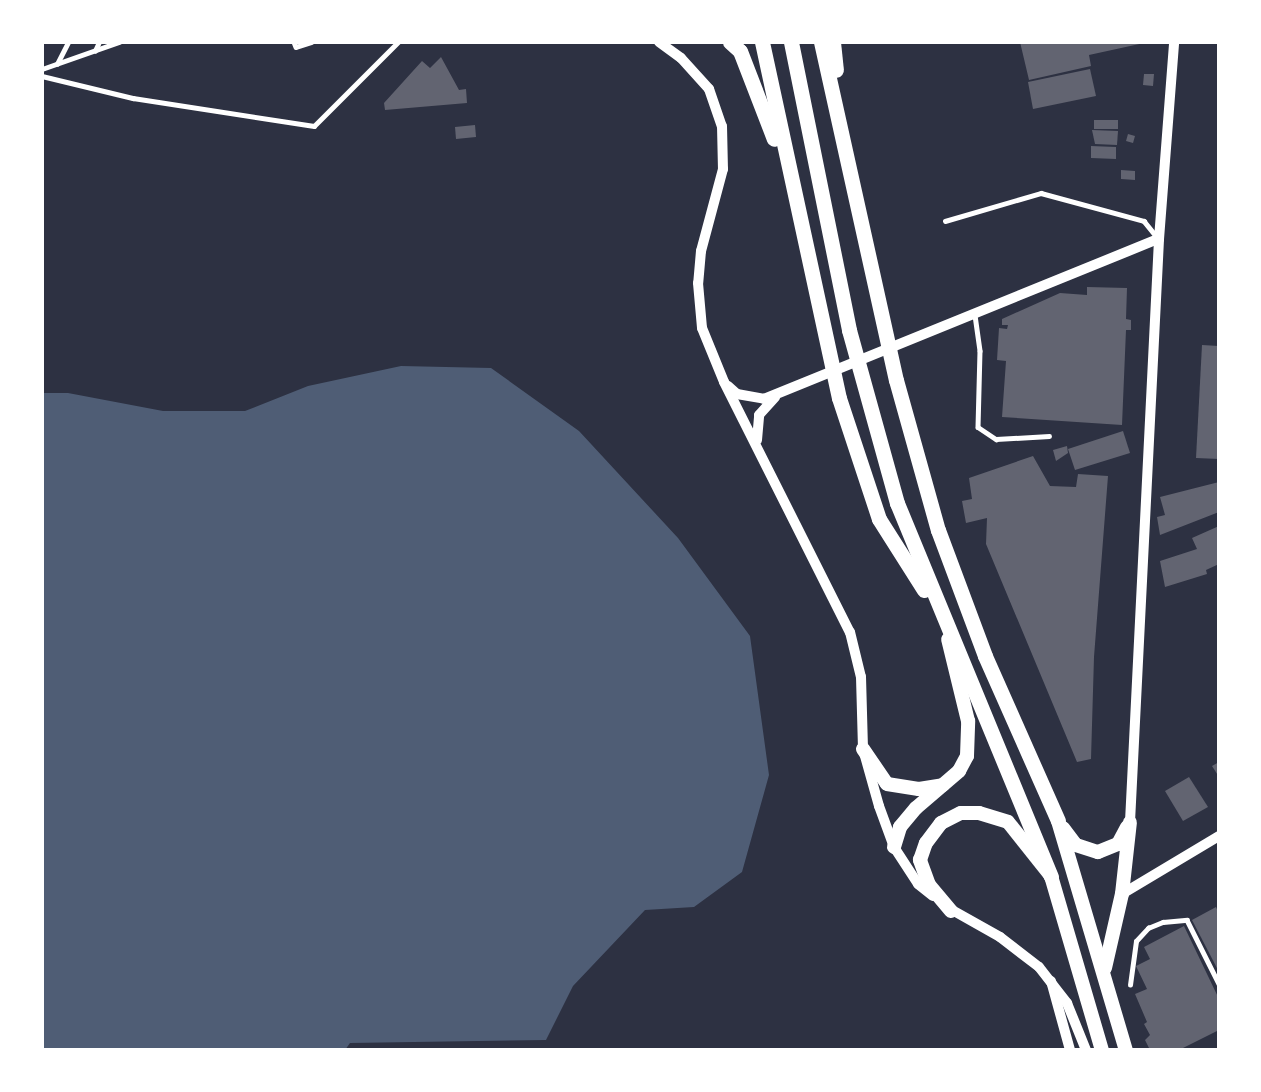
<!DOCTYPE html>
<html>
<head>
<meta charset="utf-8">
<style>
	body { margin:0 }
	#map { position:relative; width:1261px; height:1092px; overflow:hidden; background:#2d3142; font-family:"PT Sans Narrow",sans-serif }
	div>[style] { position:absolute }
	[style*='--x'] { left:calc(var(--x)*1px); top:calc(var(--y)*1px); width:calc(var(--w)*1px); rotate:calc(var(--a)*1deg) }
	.water>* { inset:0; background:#4f5d75 }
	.building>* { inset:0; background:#626471 }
	.service>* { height:4.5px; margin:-2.25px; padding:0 2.25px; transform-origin:2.25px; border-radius:2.25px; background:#fff }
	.tertiary>* { height:10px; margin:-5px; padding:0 5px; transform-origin:5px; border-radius:5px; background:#fff }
	.primary>* { height:14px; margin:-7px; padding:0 7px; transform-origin:7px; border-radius:7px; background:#fff }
	.motorway>* { height:15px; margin:-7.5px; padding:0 7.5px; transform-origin:7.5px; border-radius:7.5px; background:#fff }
	span { translate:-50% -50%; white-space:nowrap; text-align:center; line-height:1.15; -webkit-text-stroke:4.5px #fff; paint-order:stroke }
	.frame { position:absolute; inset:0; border:44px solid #fff; pointer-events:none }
</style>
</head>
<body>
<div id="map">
	<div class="water">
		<i style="clip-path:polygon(401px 366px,491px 368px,579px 431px,678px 538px,750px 636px,769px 775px,742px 872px,694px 907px,645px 910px,573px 986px,546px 1040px,350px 1043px,345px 1050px,42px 1050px,42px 393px,68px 393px,163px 411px,245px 411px,308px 386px)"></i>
	</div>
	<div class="building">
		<i style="clip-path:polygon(1020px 42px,1144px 42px,1144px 43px,1089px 55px,1091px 66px,1029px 80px)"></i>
		<i style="clip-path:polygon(441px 57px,459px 90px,466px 89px,467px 103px,385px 110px,384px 103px,422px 61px,430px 68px)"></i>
		<i style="clip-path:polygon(1090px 69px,1096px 96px,1033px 109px,1028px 82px)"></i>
		<i style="clip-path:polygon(1144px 74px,1154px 74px,1153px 86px,1143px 85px)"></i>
		<i style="clip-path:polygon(1094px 120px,1118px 120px,1118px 129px,1094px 129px)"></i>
		<i style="clip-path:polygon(475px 125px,476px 137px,456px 139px,455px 127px)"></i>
		<i style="clip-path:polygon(1092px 130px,1118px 131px,1117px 145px,1095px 144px)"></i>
		<i style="clip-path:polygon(1128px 134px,1135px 136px,1133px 143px,1126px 141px)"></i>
		<i style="clip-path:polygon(1091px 146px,1116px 147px,1116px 159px,1091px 158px)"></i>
		<i style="clip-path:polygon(1121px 170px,1135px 171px,1135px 180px,1121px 179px)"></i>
		<i style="clip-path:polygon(1087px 287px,1127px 288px,1126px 319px,1131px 320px,1131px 330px,1126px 330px,1122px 425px,1002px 417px,1006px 361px,997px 360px,999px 328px,1007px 329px,1008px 325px,1002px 325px,1002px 319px,1060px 293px,1087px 295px)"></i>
		<i style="clip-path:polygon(1202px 345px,1219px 346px,1219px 459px,1196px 458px)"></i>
		<i style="clip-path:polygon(1123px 431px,1130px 453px,1075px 470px,1068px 449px)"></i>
		<i style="clip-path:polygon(1067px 446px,1068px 453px,1056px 461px,1053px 450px)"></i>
		<i style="clip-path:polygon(1033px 456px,1050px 486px,1076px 487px,1078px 474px,1108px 476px,1094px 657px,1091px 759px,1077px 762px,986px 544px,987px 518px,966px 523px,962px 501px,972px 499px,969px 478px)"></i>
		<i style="clip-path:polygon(1219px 482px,1219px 512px,1160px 535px,1157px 517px,1165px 515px,1160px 497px)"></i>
		<i style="clip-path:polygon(1219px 526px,1219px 564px,1206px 570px,1207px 574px,1165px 587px,1160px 561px,1197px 549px,1192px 538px)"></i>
		<i style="clip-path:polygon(1219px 762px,1219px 777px,1212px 766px)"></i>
		<i style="clip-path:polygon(1189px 777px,1208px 807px,1183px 821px,1165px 791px)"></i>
		<i style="clip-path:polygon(1216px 907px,1219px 914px,1219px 972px,1192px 920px)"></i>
		<i style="clip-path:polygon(1184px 926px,1219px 999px,1219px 1030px,1179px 1050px,1150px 1050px,1145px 1040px,1150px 1035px,1144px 1024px,1147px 1022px,1135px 994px,1147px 989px,1136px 966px,1150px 959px,1144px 947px)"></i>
	</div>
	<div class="service">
		<i style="--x:294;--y:42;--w:5;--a:68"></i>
		<i style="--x:296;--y:47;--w:16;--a:-18"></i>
		<i style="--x:95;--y:51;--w:10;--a:-66"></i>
		<i style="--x:57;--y:64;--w:25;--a:-63"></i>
		<i style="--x:42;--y:69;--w:82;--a:-19.3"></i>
		<i style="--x:42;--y:76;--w:94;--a:13.6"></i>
		<i style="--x:133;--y:98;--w:183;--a:8.8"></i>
		<i style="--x:314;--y:126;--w:119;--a:-45"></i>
		<i style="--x:945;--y:221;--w:100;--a:-16.3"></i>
		<i style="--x:1041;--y:193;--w:107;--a:15.2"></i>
		<i style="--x:1144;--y:221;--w:21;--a:51"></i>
		<i style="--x:975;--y:315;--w:36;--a:82"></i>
		<i style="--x:980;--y:351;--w:76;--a:91.5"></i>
		<i style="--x:978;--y:427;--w:22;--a:34"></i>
		<i style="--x:996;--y:439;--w:53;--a:-3.2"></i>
		<i style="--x:1130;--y:985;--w:44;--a:-82.2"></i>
		<i style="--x:1136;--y:941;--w:18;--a:-47"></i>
		<i style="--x:1148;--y:928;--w:16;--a:-22"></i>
		<i style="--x:1163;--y:922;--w:24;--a:-5"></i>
		<i style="--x:1187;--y:920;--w:72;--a:63.4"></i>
		<i style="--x:1218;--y:1050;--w:1;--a:-45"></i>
	</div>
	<div class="tertiary">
		<i style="--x:659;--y:42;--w:27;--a:36"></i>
		<i style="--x:681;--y:58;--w:42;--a:47.9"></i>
		<i style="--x:709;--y:89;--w:39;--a:71"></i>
		<i style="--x:722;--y:126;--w:43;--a:88.7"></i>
		<i style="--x:723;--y:169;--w:85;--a:105"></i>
		<i style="--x:701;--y:251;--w:32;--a:95"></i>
		<i style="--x:698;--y:283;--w:45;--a:84.9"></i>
		<i style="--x:702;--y:328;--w:58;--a:67.8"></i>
		<i style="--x:724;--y:382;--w:280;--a:63.3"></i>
		<i style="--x:850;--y:632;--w:46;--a:76.3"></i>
		<i style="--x:861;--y:677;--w:72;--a:88.4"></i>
		<i style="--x:863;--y:749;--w:59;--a:74.3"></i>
		<i style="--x:879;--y:806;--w:44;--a:69.9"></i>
		<i style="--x:894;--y:847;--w:44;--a:57"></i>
		<i style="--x:918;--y:884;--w:19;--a:39"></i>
		<i style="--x:728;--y:386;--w:12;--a:42"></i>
		<i style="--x:737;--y:394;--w:27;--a:10"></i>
		<i style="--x:764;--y:399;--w:426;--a:-22.1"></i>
		<i style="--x:757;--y:440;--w:25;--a:-85"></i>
		<i style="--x:759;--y:415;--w:24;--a:-48"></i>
		<i style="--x:1130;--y:822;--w:584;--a:-87.15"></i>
		<i style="--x:1159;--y:239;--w:198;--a:-85.6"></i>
		<i style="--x:1122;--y:894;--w:113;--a:-30.9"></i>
		<i style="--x:945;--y:906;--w:63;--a:29.4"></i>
		<i style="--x:1000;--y:937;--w:49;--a:37.6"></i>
		<i style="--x:1039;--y:967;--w:46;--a:52.1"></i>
		<i style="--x:1067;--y:1003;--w:51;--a:68"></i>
		<i style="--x:1051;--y:981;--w:72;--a:74.6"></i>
	</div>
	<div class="primary">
		<i style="--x:863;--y:749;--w:42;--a:55.6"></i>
		<i style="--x:887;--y:784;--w:32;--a:9"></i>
		<i style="--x:919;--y:789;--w:24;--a:-9"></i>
		<i style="--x:1058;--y:821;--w:239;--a:73.5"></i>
		<i style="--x:1063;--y:828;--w:21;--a:53"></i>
		<i style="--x:1076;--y:845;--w:23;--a:18"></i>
		<i style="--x:1098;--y:852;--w:22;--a:-22"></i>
		<i style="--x:1118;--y:844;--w:19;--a:-62"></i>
		<i style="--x:894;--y:847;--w:21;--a:-73"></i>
		<i style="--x:900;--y:827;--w:25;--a:-50"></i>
		<i style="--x:916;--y:808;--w:57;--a:-40.7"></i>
		<i style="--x:959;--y:771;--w:17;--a:-62"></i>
		<i style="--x:967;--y:756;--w:35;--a:-88"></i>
		<i style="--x:968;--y:721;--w:84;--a:-103.7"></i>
		<i style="--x:951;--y:911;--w:34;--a:-130"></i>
		<i style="--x:929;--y:885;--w:27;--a:-110"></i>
		<i style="--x:920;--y:860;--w:18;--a:-71"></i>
		<i style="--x:926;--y:843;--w:25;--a:-53"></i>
		<i style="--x:941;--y:823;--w:22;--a:-27"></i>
		<i style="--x:961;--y:813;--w:18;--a:0"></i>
		<i style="--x:979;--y:813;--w:30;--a:17"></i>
		<i style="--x:1008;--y:822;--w:69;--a:51.5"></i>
		<i style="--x:1051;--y:876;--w:181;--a:73.7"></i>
		<i style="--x:1105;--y:968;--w:76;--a:-77.1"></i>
		<i style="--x:1122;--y:894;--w:72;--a:-83.7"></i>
	</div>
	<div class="motorway">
		<i style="--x:730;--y:42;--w:13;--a:42"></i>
		<i style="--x:740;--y:51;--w:94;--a:68.9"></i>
		<i style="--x:762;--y:42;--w:364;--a:77.8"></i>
		<i style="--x:839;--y:398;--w:127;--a:71.7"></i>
		<i style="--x:879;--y:519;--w:84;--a:57.6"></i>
		<i style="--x:791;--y:42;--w:294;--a:78.6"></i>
		<i style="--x:849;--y:330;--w:180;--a:74.5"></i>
		<i style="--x:897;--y:503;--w:404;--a:67.6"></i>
		<i style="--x:821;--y:42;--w:346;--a:77.5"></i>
		<i style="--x:896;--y:380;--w:156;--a:74.4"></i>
		<i style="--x:938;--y:530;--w:134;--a:69.5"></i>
		<i style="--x:985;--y:656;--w:180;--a:66.1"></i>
		<i style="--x:833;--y:42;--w:28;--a:84"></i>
	</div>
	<div class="frame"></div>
</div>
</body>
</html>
